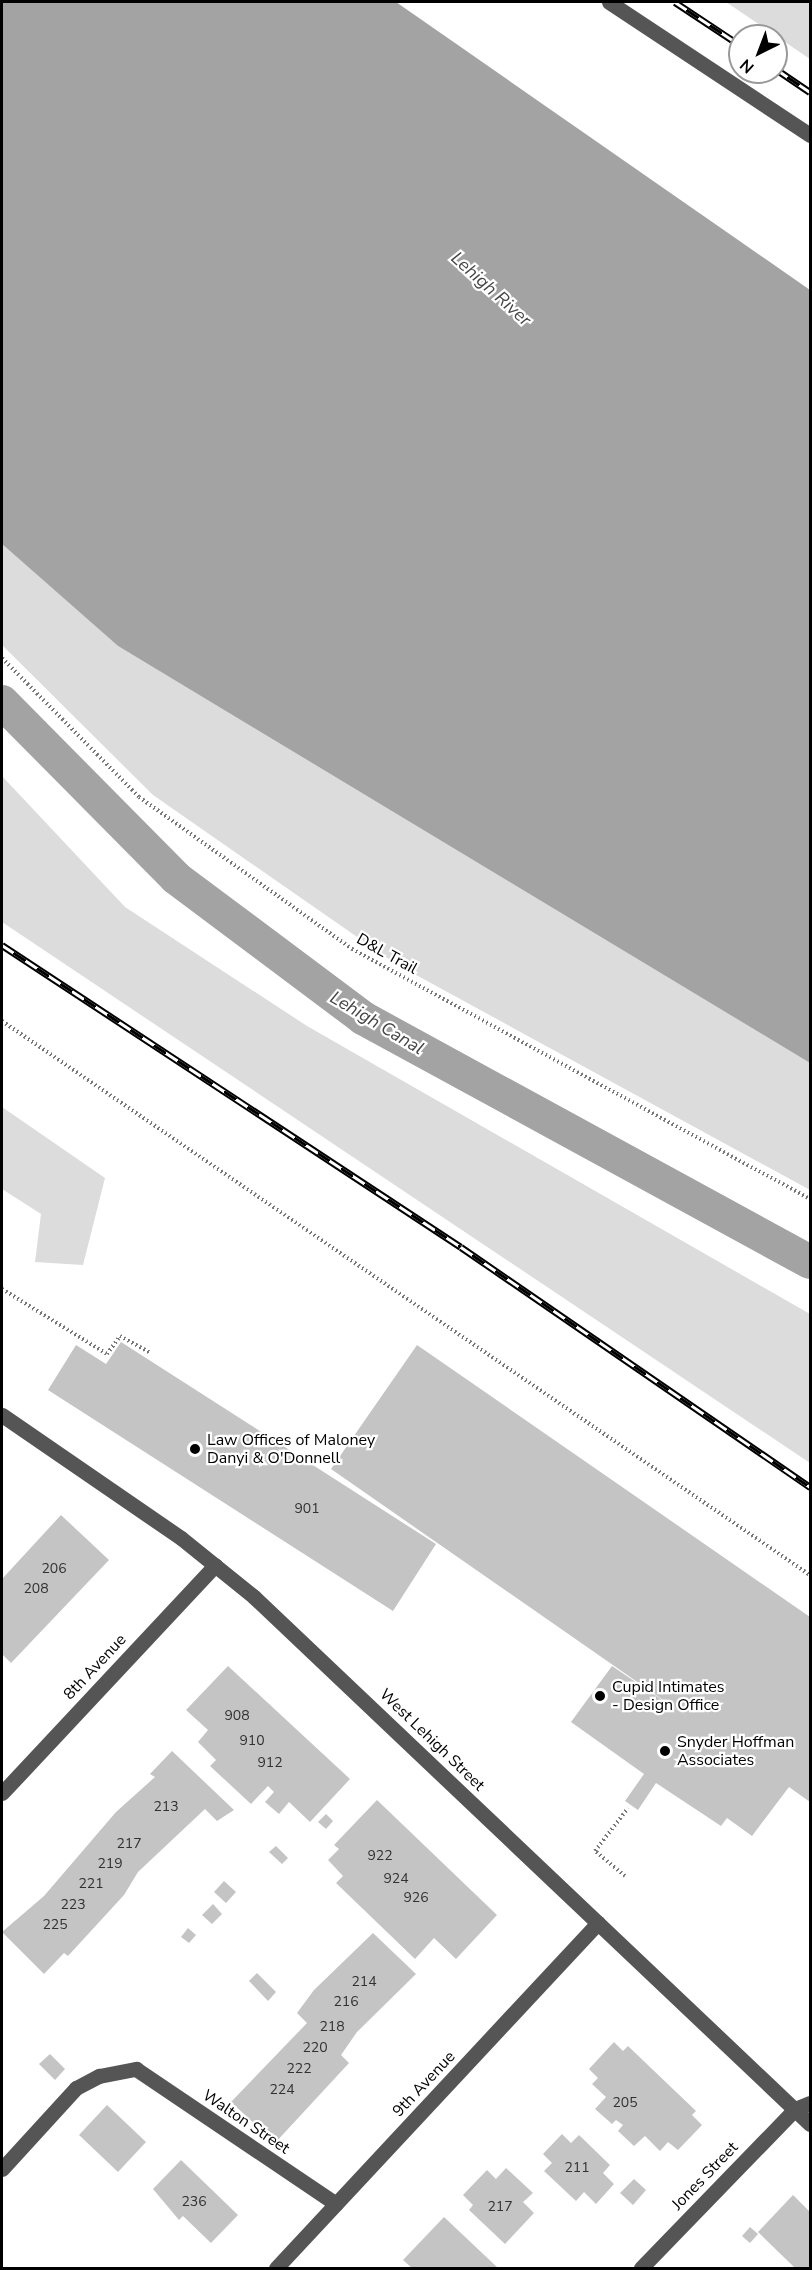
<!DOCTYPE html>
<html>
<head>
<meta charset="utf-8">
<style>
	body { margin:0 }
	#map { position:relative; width:812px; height:2270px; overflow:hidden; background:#fff; font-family:"Nunito Sans",sans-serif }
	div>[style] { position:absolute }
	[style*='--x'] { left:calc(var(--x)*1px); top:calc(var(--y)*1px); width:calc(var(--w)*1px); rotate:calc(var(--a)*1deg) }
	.green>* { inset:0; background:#dcdcdc }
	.water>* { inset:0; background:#a3a3a3 }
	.canal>* { height:34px; margin:-17px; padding:0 17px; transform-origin:17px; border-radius:17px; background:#a3a3a3 }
	.building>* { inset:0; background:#c4c4c4 }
	.path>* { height:4px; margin-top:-2px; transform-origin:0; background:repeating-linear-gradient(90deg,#777 0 1.5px,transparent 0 4.5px) }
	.minor>* { height:15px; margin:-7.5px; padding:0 7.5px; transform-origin:7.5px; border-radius:7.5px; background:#555 }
	.rail>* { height:7px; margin-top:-3.5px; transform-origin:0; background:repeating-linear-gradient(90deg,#fff 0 14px,#000 0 28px); box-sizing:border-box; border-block:2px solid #000 }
	.dots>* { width:16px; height:16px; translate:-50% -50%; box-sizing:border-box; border:3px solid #fff; border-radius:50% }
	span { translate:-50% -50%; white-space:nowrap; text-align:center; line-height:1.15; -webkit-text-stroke:4.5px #fff; paint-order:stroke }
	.number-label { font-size:14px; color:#313131 }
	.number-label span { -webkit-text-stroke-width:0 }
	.street-label { font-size:16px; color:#000 }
	.poi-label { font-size:16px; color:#000 }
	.left { translate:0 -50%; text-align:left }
	.water-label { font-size:18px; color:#444; font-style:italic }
	.frame { position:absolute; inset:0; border:3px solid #000; pointer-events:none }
	.north { position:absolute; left:728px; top:24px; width:60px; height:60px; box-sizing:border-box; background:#fff; border:2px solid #999; border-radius:50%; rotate:222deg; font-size:16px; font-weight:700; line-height:24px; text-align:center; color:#000 }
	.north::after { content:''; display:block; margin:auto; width:21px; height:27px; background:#000; clip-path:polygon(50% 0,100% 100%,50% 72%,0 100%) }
</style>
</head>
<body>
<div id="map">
	<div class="green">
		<i style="clip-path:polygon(726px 2px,810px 2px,810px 59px)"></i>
		<i style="clip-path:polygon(2px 544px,118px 646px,810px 1063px,810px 1190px,396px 964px,153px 795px,2px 645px)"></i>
		<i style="clip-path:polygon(2px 776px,125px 907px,307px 1026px,810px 1314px,810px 1463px,2px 922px)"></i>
		<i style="clip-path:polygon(2px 1107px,105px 1178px,83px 1265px,35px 1262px,41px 1214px,2px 1189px)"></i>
	</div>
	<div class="water">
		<i style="clip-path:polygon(2px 2px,396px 2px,810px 290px,810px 1063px,118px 646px,2px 544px)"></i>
	</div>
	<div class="canal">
		<i style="--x:2;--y:702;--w:247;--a:45.3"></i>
		<i style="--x:176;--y:878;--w:234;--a:36.8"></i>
		<i style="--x:363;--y:1018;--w:509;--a:28.63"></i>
	</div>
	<div class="building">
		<i style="clip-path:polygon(121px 1342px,436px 1544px,393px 1611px,48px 1390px,76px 1345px,106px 1364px)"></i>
		<i style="clip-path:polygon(417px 1345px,810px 1617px,810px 1802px,789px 1787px,752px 1836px,727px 1818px,721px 1826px,656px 1783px,638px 1810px,625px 1801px,644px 1774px,571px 1722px,612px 1666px,689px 1718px,331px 1469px)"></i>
		<i style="clip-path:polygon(61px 1515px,109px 1560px,11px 1663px,2px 1654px,2px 1579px)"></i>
		<i style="clip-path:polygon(228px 1666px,350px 1779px,310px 1822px,289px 1802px,279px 1814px,265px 1802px,274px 1792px,268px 1786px,251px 1804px,210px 1766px,216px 1760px,198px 1742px,208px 1730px,186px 1710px)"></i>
		<i style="clip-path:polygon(172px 1751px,234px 1810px,217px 1821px,205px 1809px,138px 1872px,124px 1895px,68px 1956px,64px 1953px,44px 1974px,2px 1932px,44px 1896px,116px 1812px,155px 1777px,150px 1774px)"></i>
		<i style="clip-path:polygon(377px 1800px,497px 1915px,456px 1959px,434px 1938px,415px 1959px,336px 1883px,343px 1876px,328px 1860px,339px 1849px,334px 1845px)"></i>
		<i style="clip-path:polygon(326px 1814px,333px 1821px,326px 1829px,318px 1822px)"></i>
		<i style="clip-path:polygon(276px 1846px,288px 1858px,282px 1864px,269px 1852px)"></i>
		<i style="clip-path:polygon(224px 1881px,236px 1892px,226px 1903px,214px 1892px)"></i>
		<i style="clip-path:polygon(213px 1904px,222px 1914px,212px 1924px,202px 1915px)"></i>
		<i style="clip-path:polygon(188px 1928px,196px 1935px,189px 1943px,181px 1937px)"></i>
		<i style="clip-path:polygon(373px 1933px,416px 1974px,357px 2032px,341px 2055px,349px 2063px,275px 2143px,231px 2102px,307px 2023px,297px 2013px,314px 1990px)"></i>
		<i style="clip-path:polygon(257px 1973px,276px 1992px,268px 2001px,249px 1981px)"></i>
		<i style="clip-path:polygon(614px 2042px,623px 2051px,628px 2046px,696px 2111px,692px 2115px,702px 2125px,678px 2150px,668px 2142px,660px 2151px,645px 2136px,634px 2146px,618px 2131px,623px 2125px,616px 2120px,612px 2124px,595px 2109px,606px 2097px,592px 2084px,598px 2078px,589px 2069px)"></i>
		<i style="clip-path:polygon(50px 2054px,65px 2069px,55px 2080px,39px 2064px)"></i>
		<i style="clip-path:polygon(107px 2105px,146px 2142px,118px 2172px,79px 2135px)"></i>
		<i style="clip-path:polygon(562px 2134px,571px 2143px,579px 2135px,610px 2165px,603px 2173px,614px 2184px,596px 2204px,584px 2192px,576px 2201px,544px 2171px,552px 2163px,543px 2154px)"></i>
		<i style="clip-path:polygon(181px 2160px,238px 2215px,211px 2243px,183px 2216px,179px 2220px,153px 2189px)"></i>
		<i style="clip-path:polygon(506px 2168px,533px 2193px,523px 2202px,534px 2213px,505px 2244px,469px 2210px,473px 2205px,463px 2195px,487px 2170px,496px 2179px)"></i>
		<i style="clip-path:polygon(634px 2179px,646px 2190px,633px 2205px,620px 2193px)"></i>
		<i style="clip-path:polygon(793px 2195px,810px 2212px,810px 2268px,795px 2268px,758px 2232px)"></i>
		<i style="clip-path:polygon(444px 2217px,498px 2268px,412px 2268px,403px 2260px)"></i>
		<i style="clip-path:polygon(750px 2227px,758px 2234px,750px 2243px,742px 2236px)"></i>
	</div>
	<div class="path">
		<i style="--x:2;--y:658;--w:195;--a:45.4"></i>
		<i style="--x:139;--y:797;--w:262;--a:35.5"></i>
		<i style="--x:352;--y:949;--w:522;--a:28.63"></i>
		<i style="--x:2;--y:1021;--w:980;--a:34.44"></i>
		<i style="--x:2;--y:1289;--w:123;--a:31.8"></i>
		<i style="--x:107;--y:1354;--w:22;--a:-54"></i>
		<i style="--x:120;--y:1336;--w:35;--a:29"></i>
		<i style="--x:625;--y:1876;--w:39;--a:-140"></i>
		<i style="--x:595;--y:1851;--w:54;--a:-52.5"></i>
	</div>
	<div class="minor">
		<i style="--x:609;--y:2;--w:241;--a:33.5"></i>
		<i style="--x:2;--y:1415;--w:217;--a:34.5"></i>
		<i style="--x:181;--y:1538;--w:94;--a:38.9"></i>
		<i style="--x:254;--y:1597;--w:766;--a:43.47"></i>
		<i style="--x:2;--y:1793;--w:312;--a:-46.9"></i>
		<i style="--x:2;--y:2169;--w:110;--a:-47.6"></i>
		<i style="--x:76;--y:2088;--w:26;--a:-28"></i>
		<i style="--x:99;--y:2076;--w:38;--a:-11"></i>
		<i style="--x:136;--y:2069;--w:241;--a:34"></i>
		<i style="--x:276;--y:2268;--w:472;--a:-47"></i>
		<i style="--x:641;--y:2268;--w:221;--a:-45.9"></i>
		<i style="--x:795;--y:2109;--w:16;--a:-22"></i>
	</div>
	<div class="rail">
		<i style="--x:675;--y:2;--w:78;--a:33.5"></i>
		<i style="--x:776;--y:69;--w:41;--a:34.1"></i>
		<i style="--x:2;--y:945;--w:549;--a:33.34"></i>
		<i style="--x:461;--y:1247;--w:424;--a:34.5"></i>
	</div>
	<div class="dots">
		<i style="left:195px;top:1449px;background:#000"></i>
		<i style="left:600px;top:1696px;background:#000"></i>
		<i style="left:665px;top:1751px;background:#000"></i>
	</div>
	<div class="number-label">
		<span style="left:307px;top:1509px">901</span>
		<span style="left:54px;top:1569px">206</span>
		<span style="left:36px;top:1589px">208</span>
		<span style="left:237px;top:1716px">908</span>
		<span style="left:252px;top:1741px">910</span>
		<span style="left:270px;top:1763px">912</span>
		<span style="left:166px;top:1807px">213</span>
		<span style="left:129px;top:1844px">217</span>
		<span style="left:380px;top:1856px">922</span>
		<span style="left:110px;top:1864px">219</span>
		<span style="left:396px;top:1879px">924</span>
		<span style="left:91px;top:1884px">221</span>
		<span style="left:416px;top:1898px">926</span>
		<span style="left:73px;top:1905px">223</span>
		<span style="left:55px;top:1925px">225</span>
		<span style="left:364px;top:1982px">214</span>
		<span style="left:346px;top:2002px">216</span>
		<span style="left:332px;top:2027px">218</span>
		<span style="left:315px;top:2048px">220</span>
		<span style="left:299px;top:2069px">222</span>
		<span style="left:282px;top:2090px">224</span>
		<span style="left:625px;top:2103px">205</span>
		<span style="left:577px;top:2168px">211</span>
		<span style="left:194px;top:2202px">236</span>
		<span style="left:500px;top:2207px">217</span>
	</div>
	<div class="street-label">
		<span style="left:387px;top:954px;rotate:29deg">D&amp;L Trail</span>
		<span style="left:95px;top:1667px;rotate:-47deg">8th Avenue</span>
		<span style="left:432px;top:1740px;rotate:44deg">West Lehigh Street</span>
		<span style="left:424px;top:2084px;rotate:-47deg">9th Avenue</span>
		<span style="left:246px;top:2122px;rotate:34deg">Walton Street</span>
		<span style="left:705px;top:2176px;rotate:-46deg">Jones Street</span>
	</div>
	<div class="poi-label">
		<span class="left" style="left:207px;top:1449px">Law Offices of Maloney<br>Danyi &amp; O'Donnell</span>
		<span class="left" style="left:612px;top:1696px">Cupid Intimates<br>- Design Office</span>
		<span class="left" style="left:677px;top:1751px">Snyder Hoffman<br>Associates</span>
	</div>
	<div class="water-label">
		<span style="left:491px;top:289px;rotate:42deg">Lehigh River</span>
		<span style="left:377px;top:1023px;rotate:31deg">Lehigh Canal</span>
	</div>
	<div class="frame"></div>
	<div class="north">N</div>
</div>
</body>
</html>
